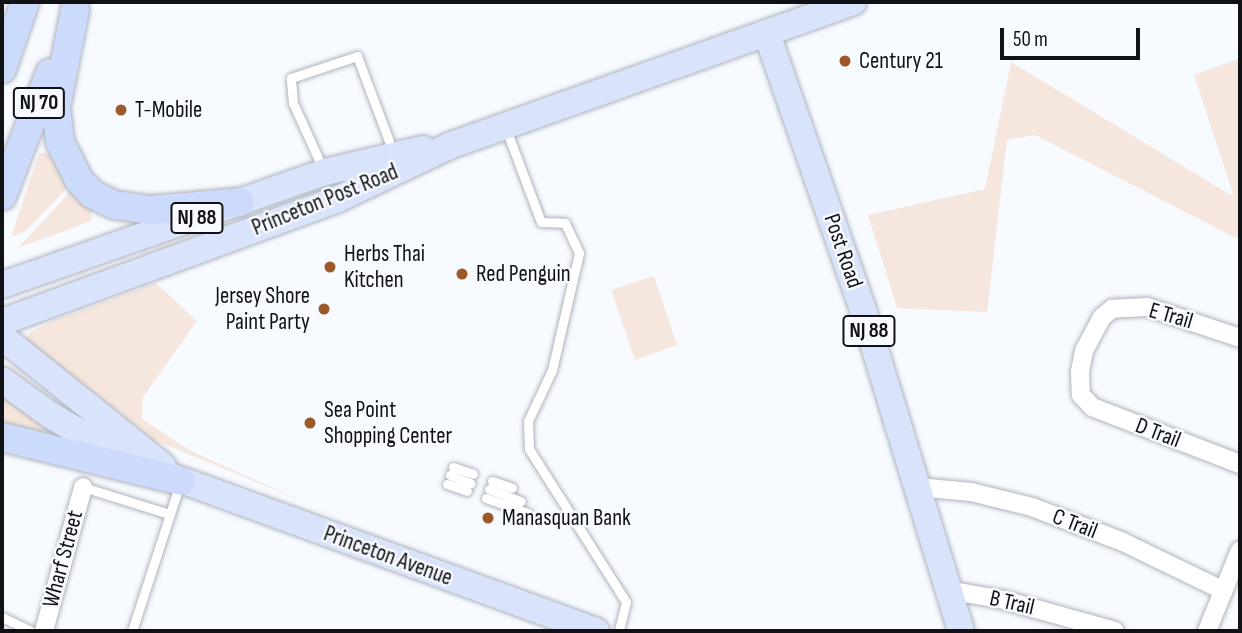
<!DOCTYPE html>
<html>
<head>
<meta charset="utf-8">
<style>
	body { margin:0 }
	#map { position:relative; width:1242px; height:633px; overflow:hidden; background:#f7faff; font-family:"Sofia Sans Condensed",sans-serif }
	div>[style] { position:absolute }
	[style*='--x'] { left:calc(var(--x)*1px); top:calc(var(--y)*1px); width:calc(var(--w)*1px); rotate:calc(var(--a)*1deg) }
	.green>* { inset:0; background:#f6e7de }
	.roads { filter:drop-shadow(0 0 2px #b0b4bc) drop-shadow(0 0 2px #b0b4bc) }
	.service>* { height:9px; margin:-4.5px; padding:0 4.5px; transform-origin:4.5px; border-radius:4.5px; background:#fff }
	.minor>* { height:18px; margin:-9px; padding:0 9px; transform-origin:9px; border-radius:9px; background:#fff }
	.primary>* { height:26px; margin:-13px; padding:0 13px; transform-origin:13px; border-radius:13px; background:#d9e3fc }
	.trunk>* { height:28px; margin:-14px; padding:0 14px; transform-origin:14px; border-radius:14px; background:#ccdafb }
	.dots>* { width:19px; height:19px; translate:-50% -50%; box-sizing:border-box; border:4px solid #f7faff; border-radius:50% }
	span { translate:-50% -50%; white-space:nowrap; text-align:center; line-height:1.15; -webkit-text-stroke:5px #f7faff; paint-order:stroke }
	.shield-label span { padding:2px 5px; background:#f7faff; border:2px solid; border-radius:5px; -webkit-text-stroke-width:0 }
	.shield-label { font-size:21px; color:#101114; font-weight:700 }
	.poi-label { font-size:23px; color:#101114 }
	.left { translate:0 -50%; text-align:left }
	.right { translate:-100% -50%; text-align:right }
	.street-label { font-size:23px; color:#101114 }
	.frame { position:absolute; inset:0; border:4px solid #101114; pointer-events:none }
	.scale { position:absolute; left:1000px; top:28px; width:140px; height:32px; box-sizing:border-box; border:4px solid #101114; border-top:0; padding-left:9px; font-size:21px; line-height:24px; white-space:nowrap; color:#101114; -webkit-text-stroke:5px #f7faff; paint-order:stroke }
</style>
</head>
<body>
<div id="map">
	<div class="green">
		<i style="clip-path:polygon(1240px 58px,1240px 240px,1035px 135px,1007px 140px,987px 312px,897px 308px,868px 215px,985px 189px,1011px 62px,1234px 197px,1194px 75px)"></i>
		<i style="clip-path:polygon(39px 153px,50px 153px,68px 187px,27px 230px,11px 237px)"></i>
		<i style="clip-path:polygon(71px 191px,92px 209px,91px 221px,18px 248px)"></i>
		<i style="clip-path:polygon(654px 276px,677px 345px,635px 360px,611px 290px)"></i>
		<i style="clip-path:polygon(156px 283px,197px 321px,143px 397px,142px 419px,191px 451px,309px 504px,154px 440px,26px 339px,30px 332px,52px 321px)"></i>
		<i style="clip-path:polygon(2px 393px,56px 431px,54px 437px,2px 426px)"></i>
	</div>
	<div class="roads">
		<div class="service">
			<i style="--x:506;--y:129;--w:99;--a:69.4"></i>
			<i style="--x:541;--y:222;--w:24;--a:2"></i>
			<i style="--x:565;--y:223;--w:33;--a:65"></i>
			<i style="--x:579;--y:253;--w:120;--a:103"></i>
			<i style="--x:552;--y:370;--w:56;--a:115.2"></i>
			<i style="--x:528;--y:421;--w:28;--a:88"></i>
			<i style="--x:529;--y:449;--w:181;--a:57.6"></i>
			<i style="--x:626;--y:602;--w:30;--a:104"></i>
			<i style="--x:323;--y:169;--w:72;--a:-114.4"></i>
			<i style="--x:293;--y:103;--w:25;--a:-95"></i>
			<i style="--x:291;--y:78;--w:70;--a:-18.4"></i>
			<i style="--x:357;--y:56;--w:103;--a:69.4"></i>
			<i style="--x:453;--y:467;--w:21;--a:19"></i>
			<i style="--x:450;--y:475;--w:22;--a:22"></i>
			<i style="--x:492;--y:481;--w:21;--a:19"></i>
			<i style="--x:447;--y:484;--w:21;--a:19"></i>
			<i style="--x:83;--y:487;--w:90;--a:17.4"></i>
			<i style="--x:489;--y:489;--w:34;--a:21"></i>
			<i style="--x:486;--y:498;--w:45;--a:19.7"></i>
			<i style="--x:2;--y:617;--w:32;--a:26"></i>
			<i style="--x:132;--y:631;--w:156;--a:-72"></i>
		</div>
		<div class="minor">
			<i style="--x:1240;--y:338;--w:98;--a:-161.6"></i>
			<i style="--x:1147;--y:307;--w:35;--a:177"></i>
			<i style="--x:1112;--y:309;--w:13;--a:141"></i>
			<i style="--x:1102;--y:317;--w:38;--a:118"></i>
			<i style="--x:1084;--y:351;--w:21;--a:101"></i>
			<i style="--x:1080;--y:372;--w:23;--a:88"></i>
			<i style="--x:1081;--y:395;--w:16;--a:47"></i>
			<i style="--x:1092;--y:407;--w:159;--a:21.1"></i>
			<i style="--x:917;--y:487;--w:54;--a:5.3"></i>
			<i style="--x:971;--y:492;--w:63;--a:13.8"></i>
			<i style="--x:1032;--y:507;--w:97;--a:21"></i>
			<i style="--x:1123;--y:542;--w:112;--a:25.9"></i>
			<i style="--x:948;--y:590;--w:57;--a:10.1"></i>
			<i style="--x:1004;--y:600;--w:115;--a:15.6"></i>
			<i style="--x:44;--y:631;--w:149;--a:-74.8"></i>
			<i style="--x:1207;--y:631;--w:87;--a:-67.8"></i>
		</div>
		<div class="primary">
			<i style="--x:767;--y:34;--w:292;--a:70.8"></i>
			<i style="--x:863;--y:310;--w:336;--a:73"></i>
			<i style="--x:2;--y:285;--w:342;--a:-19.3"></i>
			<i style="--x:325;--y:172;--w:101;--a:-13.2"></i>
			<i style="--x:2;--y:322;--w:358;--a:-20.1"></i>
			<i style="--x:338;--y:199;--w:123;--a:-25.5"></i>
			<i style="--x:449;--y:146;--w:429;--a:-19.6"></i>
			<i style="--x:2;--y:337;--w:206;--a:38.7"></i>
			<i style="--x:2;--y:380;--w:59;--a:36.1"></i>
			<i style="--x:50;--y:415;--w:91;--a:30.2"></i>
			<i style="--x:129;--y:461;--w:497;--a:20"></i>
		</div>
		<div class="trunk">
			<i style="--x:75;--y:10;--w:100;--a:101"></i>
			<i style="--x:56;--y:108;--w:34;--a:83"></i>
			<i style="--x:60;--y:142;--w:42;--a:63.4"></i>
			<i style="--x:79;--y:180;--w:19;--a:47"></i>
			<i style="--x:92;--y:194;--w:25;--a:26"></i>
			<i style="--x:115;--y:205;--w:36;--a:8"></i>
			<i style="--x:151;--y:210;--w:89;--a:-5.1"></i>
			<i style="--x:2;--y:69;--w:71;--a:-71.1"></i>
			<i style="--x:2;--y:196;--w:132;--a:-68.7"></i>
			<i style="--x:2;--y:437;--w:184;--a:13.8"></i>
		</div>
	</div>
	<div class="dots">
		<i style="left:845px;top:61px;background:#9c5829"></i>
		<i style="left:121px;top:110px;background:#9c5829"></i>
		<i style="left:330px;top:267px;background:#9c5829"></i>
		<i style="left:462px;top:274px;background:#9c5829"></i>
		<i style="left:324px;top:309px;background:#9c5829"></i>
		<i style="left:310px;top:423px;background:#9c5829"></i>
		<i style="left:488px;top:518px;background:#9c5829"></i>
	</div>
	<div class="shield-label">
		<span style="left:39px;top:103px">NJ 70</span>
		<span style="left:197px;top:218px">NJ 88</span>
		<span style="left:869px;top:331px">NJ 88</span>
	</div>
	<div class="poi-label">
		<span class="left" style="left:859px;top:61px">Century 21</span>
		<span class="left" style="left:135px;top:110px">T-Mobile</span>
		<span class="left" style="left:344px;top:267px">Herbs Thai<br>Kitchen</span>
		<span class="left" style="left:476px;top:274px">Red Penguin</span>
		<span class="right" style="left:310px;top:309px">Jersey Shore<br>Paint Party</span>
		<span class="left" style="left:324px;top:423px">Sea Point<br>Shopping Center</span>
		<span class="left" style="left:502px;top:518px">Manasquan Bank</span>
	</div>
	<div class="street-label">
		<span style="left:325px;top:200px;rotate:-22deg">Princeton Post Road</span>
		<span style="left:843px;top:251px;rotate:71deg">Post Road</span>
		<span style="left:1171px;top:316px;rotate:16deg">E Trail</span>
		<span style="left:1158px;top:433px;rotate:21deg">D Trail</span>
		<span style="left:1075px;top:524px;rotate:21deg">C Trail</span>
		<span style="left:388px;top:556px;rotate:20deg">Princeton Avenue</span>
		<span style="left:63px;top:559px;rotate:-75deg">Wharf Street</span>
		<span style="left:1012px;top:603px;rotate:13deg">B Trail</span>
	</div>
	<div class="frame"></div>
	<div class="scale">50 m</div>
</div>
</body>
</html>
